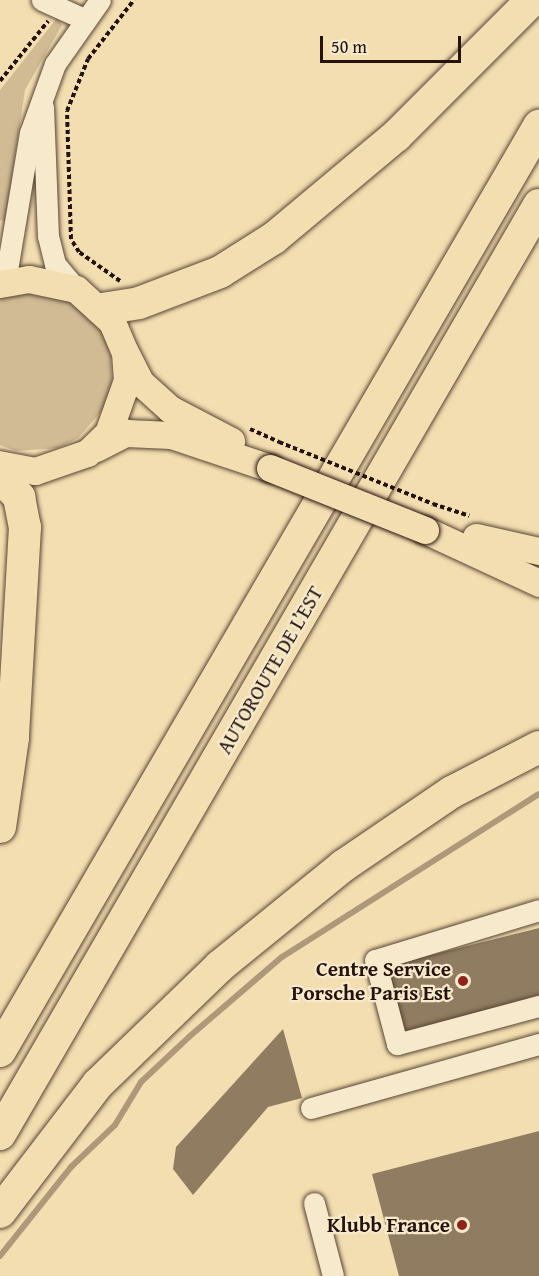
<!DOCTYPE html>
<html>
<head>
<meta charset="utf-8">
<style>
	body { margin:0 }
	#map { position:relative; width:539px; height:1276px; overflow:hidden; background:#f3deb1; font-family:"Gentium Book Plus",serif }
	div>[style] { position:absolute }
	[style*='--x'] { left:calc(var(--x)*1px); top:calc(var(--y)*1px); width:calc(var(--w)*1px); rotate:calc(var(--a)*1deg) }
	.green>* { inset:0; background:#d0bb95 }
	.stream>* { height:6px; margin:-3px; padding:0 3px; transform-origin:3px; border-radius:3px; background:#ad9979 }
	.building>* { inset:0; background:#907c61 }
	.path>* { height:4px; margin-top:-2px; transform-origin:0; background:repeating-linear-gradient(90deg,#25120b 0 4.5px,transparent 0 7.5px) }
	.roads { filter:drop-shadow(0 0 2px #584534) drop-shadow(0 0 2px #584534) }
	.minor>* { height:21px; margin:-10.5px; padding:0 10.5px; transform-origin:10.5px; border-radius:10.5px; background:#f7eacc }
	.major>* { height:27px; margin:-13.5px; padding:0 13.5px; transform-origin:13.5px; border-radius:13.5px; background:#f3deb1 }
	.highway>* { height:32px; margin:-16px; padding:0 16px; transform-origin:16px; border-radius:16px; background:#f3deb1 }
	.path-bridge>* { height:4px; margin-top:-2px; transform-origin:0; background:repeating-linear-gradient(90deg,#25120b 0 4.5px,transparent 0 7.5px) }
	.bridges { filter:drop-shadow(0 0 2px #25120b) drop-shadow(0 0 2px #25120b) }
	.major-bridge>* { height:27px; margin:-13.5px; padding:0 13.5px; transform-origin:13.5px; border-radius:13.5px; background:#f3deb1 }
	.dots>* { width:16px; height:16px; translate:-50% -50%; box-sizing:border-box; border:3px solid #f7eacc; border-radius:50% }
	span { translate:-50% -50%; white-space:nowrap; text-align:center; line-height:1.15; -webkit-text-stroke:4.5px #f7eacc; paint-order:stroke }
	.street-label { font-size:21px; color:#25120b }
	.poi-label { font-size:21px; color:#25120b; font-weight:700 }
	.right { translate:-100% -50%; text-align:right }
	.scale { position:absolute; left:320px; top:36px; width:141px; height:27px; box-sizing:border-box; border:3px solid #25120b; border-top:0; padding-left:8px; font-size:18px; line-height:21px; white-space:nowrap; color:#25120b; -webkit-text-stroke:4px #f7eacc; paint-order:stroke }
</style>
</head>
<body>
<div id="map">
	<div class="green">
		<i style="clip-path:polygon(57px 18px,62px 25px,25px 90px,5px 221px,0 220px,0 90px)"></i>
		<i style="clip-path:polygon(47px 289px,86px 308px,110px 343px,112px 386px,106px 406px,78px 438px,58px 448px,16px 451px,0 445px,0 295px)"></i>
	</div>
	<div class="stream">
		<i style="--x:0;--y:1256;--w:114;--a:-51.4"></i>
		<i style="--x:71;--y:1167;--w:61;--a:-43.7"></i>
		<i style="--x:115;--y:1125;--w:50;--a:-58.8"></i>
		<i style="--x:141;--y:1082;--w:67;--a:-43.2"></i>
		<i style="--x:190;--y:1036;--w:121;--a:-40.7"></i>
		<i style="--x:282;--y:957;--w:304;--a:-32.4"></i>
	</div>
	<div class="building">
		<i style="clip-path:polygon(539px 928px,539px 995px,401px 1034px,383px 967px)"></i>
		<i style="clip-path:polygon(283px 1029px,302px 1098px,268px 1107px,193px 1195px,173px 1169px,176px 1147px)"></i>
		<i style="clip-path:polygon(539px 1131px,539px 1276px,399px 1276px,372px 1174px)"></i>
	</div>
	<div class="path">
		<i style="--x:0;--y:81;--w:77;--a:-51.3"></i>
		<i style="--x:120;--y:281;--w:50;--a:-144.7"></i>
		<i style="--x:79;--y:252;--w:15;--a:-122"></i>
		<i style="--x:71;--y:239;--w:128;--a:-91.8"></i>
		<i style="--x:67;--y:111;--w:56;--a:-68"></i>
		<i style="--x:88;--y:59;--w:75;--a:-52.1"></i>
		<i style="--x:250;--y:429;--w:32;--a:24"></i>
		<i style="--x:433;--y:504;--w:38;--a:18"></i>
	</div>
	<div class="roads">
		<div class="minor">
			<i style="--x:42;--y:0;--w:46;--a:24.3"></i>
			<i style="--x:43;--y:107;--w:129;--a:87.8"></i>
			<i style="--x:48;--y:236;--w:29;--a:76"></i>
			<i style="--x:55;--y:264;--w:33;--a:50"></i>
			<i style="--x:5;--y:282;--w:151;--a:-80.5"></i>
			<i style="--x:30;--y:133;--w:73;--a:-70.1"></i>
			<i style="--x:55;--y:64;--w:78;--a:-54.9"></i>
			<i style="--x:539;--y:910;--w:171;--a:163"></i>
			<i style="--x:375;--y:960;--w:87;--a:75.3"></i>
			<i style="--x:397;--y:1044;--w:147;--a:-15"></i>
			<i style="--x:311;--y:1108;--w:237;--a:-15.7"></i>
			<i style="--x:314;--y:1203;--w:75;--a:75.4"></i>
		</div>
		<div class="major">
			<i style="--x:0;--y:284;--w:29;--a:-10"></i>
			<i style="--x:29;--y:279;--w:48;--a:12"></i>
			<i style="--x:76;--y:289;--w:49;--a:42.5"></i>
			<i style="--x:112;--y:322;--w:33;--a:67"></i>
			<i style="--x:125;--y:352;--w:28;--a:86"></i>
			<i style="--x:127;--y:380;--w:56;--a:109.7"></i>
			<i style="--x:108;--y:433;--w:29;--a:136"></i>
			<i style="--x:87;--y:453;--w:55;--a:160.9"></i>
			<i style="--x:35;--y:471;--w:36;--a:-169"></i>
			<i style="--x:127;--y:356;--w:29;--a:63"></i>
			<i style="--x:140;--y:382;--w:40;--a:42"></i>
			<i style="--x:170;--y:409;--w:69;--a:27.7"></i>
			<i style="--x:96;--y:448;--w:34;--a:-27"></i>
			<i style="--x:126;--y:433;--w:45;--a:2.5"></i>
			<i style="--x:171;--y:435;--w:104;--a:18.4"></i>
			<i style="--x:425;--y:530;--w:126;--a:24.9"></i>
			<i style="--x:476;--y:537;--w:65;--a:12.5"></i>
		</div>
		<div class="highway">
			<i style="--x:102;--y:309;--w:37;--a:-9"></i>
			<i style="--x:139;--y:303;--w:87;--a:-20.9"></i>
			<i style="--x:220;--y:272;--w:64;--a:-32.2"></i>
			<i style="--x:274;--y:238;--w:159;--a:-39.9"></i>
			<i style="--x:396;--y:136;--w:192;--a:-45"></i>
			<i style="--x:0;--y:477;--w:28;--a:46"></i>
			<i style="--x:19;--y:497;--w:31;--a:79"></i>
			<i style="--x:25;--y:527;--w:211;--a:93.3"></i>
			<i style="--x:13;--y:738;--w:90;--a:98.3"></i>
			<i style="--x:0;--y:1051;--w:1071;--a:-59.77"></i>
			<i style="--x:0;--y:1134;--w:1074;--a:-59.88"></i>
			<i style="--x:0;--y:1212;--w:161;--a:-52.6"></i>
			<i style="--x:98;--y:1084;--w:170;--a:-44"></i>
			<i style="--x:220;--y:966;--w:159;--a:-39.1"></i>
			<i style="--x:343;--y:866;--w:132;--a:-34.2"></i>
			<i style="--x:452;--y:792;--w:98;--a:-27.3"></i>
		</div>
	</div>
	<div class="path-bridge">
		<i style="--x:279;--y:442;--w:166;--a:21.9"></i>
	</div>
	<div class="bridges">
		<div class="major-bridge">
			<i style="--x:270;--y:468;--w:167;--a:21.8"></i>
		</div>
	</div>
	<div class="dots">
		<i style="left:463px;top:981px;background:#8f2418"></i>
		<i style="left:462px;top:1225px;background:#8f2418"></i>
	</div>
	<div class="street-label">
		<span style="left:270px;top:670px;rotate:-60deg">AUTOROUTE DE L’EST</span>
	</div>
	<div class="poi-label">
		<span class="right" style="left:451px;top:981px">Centre Service<br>Porsche Paris Est</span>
		<span class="right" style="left:450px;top:1225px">Klubb France</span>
	</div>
	<div class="scale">50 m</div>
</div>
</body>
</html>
